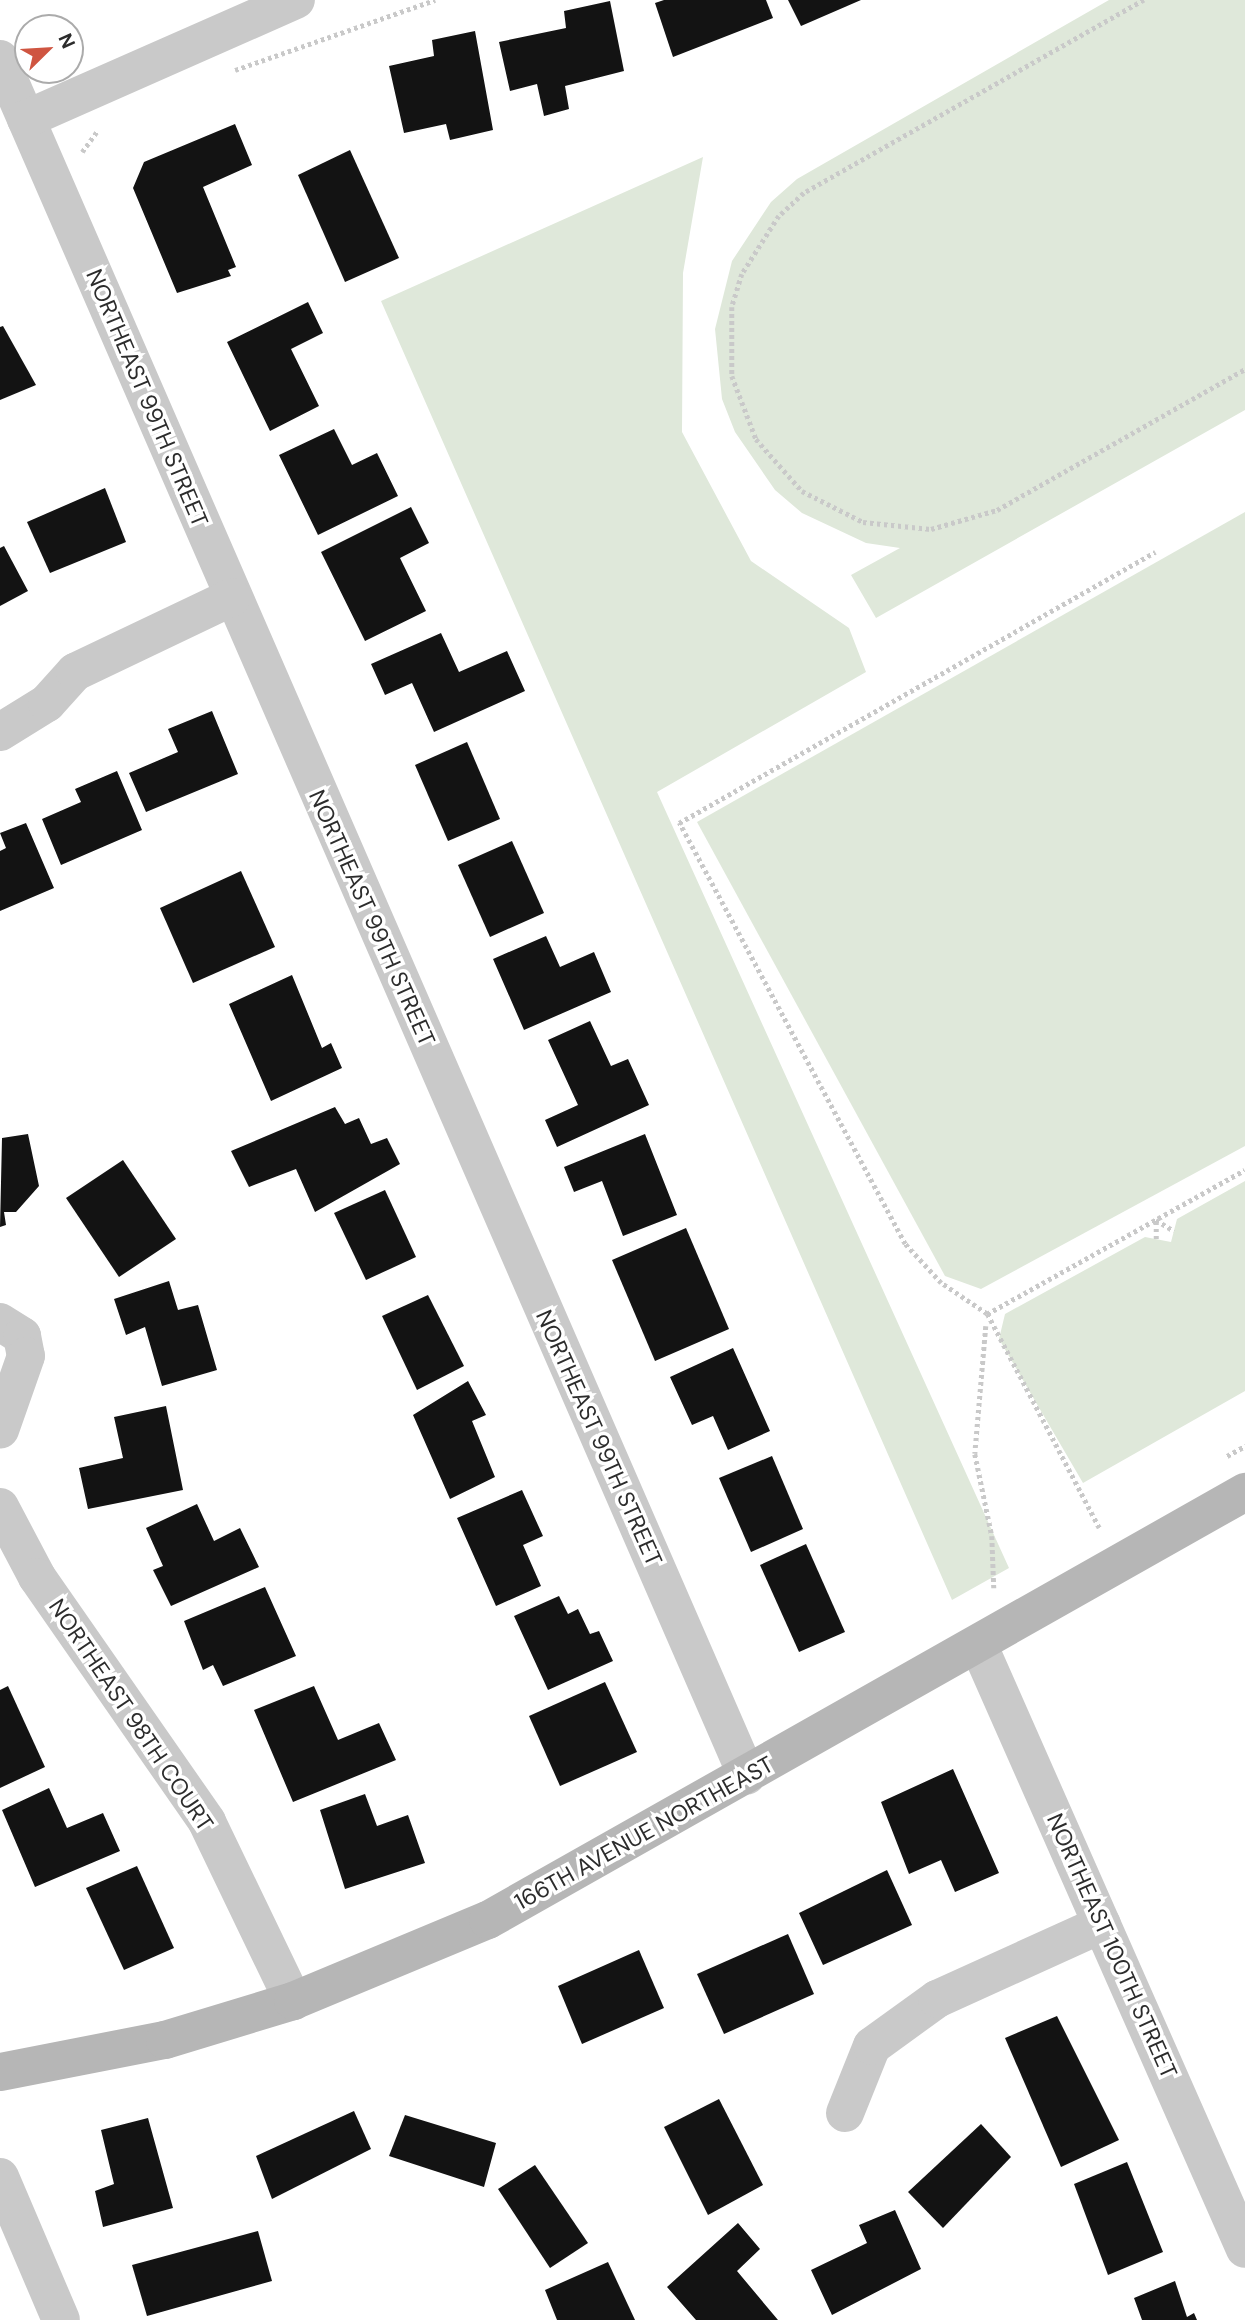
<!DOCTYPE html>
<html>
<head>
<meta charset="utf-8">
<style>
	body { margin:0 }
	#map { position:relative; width:1245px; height:2320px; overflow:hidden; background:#fff; font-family:"DM Sans",sans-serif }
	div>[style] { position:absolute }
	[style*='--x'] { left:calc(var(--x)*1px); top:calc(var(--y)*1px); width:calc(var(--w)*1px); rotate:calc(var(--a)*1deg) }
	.green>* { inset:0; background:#dfe8da }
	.building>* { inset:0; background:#131313 }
	.path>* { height:4.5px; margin-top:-2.25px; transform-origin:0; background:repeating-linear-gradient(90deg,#c9c9c9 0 3.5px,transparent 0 7px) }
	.street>* { height:38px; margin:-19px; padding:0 19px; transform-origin:19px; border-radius:19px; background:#c9c9c9 }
	.secondary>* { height:38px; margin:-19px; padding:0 19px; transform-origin:19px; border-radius:19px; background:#b6b6b6 }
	span { translate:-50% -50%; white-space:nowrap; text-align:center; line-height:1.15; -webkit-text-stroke:7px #fff; paint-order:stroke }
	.street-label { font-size:23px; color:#2c2c2c }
	.north { position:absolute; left:14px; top:14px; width:70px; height:70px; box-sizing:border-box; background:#fff; border:2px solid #ababab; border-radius:50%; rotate:66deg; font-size:19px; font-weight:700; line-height:28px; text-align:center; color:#2c2c2c }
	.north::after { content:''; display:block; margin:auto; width:24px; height:32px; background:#cf5541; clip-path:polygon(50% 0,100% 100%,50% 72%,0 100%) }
</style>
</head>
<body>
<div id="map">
	<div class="green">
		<i style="clip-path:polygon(1109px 0,1245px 0,1245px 410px,876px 618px,851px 575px,900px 548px,866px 543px,802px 513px,775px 490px,735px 432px,722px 399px,715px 329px,732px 261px,771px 202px,797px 179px)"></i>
		<i style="clip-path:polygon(703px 157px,683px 273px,682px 432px,751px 561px,849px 628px,866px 672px,657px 792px,1009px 1568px,952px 1600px,381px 301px)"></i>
		<i style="clip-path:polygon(1245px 512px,1245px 1146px,981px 1289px,945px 1276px,697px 822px)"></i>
		<i style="clip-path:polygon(1245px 1181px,1245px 1391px,1083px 1483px,999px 1339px,1005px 1314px,1145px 1237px,1171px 1242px,1177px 1219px)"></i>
	</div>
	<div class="building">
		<i style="clip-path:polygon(664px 0,766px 0,773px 18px,673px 57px,655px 3px)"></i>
		<i style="clip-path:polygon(788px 0,861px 0,801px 26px)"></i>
		<i style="clip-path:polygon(610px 1px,624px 71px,565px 86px,569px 109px,544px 116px,537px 84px,510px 91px,499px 42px,566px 28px,564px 11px)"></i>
		<i style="clip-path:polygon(475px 31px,493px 130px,450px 140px,446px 124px,404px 133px,389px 66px,434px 56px,432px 40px)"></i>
		<i style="clip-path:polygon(235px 124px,252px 165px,203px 187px,236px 267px,228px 270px,231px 276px,177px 293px,133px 188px,144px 162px)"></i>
		<i style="clip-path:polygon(350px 150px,399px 258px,345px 282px,298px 175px)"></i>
		<i style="clip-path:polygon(308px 302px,323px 333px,291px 349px,319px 406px,270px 431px,227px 342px)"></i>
		<i style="clip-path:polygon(3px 326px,36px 385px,0 400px,0 327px)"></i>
		<i style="clip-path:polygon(334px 429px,352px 465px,377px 453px,398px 496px,318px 535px,279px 455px)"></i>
		<i style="clip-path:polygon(105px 488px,126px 542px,50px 573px,27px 522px)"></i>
		<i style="clip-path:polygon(411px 507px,429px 543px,400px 558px,426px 611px,365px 641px,321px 552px)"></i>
		<i style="clip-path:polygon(4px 546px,28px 591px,0 606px,0 548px)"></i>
		<i style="clip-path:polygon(441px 633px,459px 672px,507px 651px,525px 691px,434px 732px,412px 683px,385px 695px,371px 664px)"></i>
		<i style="clip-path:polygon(212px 711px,238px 774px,146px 812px,129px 773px,178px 752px,168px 729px)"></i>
		<i style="clip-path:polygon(467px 742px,500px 819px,448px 841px,415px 765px)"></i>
		<i style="clip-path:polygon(117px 771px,142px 830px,61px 865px,42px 819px,81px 802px,75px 789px)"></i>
		<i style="clip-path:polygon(26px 823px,54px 888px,0 911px,0 851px,6px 848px,0 833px)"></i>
		<i style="clip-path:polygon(512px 841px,544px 913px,490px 937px,458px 865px)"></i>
		<i style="clip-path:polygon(241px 871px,275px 947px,193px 983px,160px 908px)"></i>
		<i style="clip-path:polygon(546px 936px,560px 967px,594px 952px,611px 992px,524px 1030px,493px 959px)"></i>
		<i style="clip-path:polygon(292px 975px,322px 1048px,331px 1043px,342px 1068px,271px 1101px,229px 1004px)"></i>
		<i style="clip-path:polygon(590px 1021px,611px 1066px,628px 1059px,649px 1105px,557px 1147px,545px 1120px,578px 1105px,548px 1040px)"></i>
		<i style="clip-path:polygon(335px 1107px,345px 1124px,359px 1118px,371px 1144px,387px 1138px,400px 1164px,315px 1212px,296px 1169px,249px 1187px,231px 1151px)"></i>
		<i style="clip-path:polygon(28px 1134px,39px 1186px,16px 1212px,4px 1212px,6px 1225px,0 1227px,2px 1138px)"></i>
		<i style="clip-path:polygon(645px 1134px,677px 1215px,623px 1236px,602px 1181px,574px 1192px,564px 1167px)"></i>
		<i style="clip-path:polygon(123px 1160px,176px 1239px,119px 1277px,66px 1198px)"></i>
		<i style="clip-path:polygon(385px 1190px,416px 1257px,366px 1280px,334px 1213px)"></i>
		<i style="clip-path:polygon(686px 1228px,729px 1329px,655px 1361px,612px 1260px)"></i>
		<i style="clip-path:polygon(169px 1281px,178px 1310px,198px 1305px,217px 1370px,162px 1386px,145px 1327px,126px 1335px,114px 1299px)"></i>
		<i style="clip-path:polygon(428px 1295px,464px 1366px,417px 1390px,382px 1316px)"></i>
		<i style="clip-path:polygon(733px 1348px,770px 1431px,728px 1450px,713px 1416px,692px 1425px,670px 1377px)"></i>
		<i style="clip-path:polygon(468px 1381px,486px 1415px,472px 1421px,495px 1477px,450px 1499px,413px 1415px)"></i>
		<i style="clip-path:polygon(166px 1406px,183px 1490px,88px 1509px,79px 1468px,123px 1458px,114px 1417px)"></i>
		<i style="clip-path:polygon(772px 1456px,803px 1529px,751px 1552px,719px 1478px)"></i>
		<i style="clip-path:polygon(522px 1490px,543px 1536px,523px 1545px,541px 1586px,496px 1606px,457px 1518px)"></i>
		<i style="clip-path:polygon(197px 1504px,214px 1541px,240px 1528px,259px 1567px,171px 1606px,153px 1570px,163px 1566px,146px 1528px)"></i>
		<i style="clip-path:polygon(806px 1544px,845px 1632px,799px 1652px,760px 1565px)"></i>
		<i style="clip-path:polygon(265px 1587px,296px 1656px,223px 1686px,213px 1665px,203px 1670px,184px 1621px)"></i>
		<i style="clip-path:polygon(559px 1596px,568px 1614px,578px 1609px,590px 1634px,599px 1631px,613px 1661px,548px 1690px,514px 1616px)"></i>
		<i style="clip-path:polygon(605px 1682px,637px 1752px,560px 1786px,529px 1716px)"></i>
		<i style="clip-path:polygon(8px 1686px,45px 1767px,0 1788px,0 1690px)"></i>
		<i style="clip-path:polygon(314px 1686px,338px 1740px,379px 1723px,396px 1760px,293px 1802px,254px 1710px)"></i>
		<i style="clip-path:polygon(953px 1769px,999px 1873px,955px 1892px,941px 1860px,909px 1874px,881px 1802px)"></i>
		<i style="clip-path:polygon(49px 1788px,67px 1828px,103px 1813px,120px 1851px,35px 1887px,2px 1810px)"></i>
		<i style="clip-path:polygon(365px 1794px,377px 1826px,408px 1815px,425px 1863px,345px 1889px,320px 1810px)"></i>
		<i style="clip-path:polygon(137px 1866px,174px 1948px,124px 1970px,86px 1888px)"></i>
		<i style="clip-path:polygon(887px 1870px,912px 1925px,823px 1965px,799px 1913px)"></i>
		<i style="clip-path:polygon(788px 1934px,814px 1994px,724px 2034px,697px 1974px)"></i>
		<i style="clip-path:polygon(639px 1950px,664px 2008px,582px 2044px,558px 1986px)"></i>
		<i style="clip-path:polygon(1057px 2016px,1119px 2140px,1061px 2167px,1005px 2038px)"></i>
		<i style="clip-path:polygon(719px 2099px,763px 2185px,708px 2215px,664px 2127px)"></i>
		<i style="clip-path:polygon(354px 2111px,371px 2149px,272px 2199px,256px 2156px)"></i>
		<i style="clip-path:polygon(405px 2115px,496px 2143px,484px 2187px,389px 2156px)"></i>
		<i style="clip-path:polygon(148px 2118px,173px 2208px,103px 2227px,95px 2191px,114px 2184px,101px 2130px)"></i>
		<i style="clip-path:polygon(981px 2124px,1011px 2157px,943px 2228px,908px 2192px)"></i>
		<i style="clip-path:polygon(1127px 2162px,1163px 2252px,1108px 2275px,1074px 2184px)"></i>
		<i style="clip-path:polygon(535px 2165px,588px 2243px,550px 2268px,498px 2189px)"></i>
		<i style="clip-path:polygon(895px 2210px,921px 2269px,832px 2315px,811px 2270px,867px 2243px,859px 2225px)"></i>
		<i style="clip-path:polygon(738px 2223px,760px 2249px,737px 2271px,778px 2320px,696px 2320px,667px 2287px)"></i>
		<i style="clip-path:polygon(258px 2231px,272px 2281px,147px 2316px,132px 2265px)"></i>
		<i style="clip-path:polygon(608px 2262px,635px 2320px,557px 2320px,545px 2290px)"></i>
		<i style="clip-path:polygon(1175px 2281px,1187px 2317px,1194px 2313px,1197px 2320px,1142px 2320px,1134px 2298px)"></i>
	</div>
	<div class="path">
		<i style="--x:1144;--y:0;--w:391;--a:150.4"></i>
		<i style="--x:804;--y:193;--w:34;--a:137"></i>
		<i style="--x:779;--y:216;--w:69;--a:122.5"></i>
		<i style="--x:742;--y:274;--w:34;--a:107"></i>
		<i style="--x:732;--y:307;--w:69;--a:90"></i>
		<i style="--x:732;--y:376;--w:67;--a:69.1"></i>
		<i style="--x:756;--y:439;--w:69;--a:48.5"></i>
		<i style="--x:802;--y:491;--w:68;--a:26.9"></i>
		<i style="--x:863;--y:522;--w:68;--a:5.9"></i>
		<i style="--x:931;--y:529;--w:69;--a:-16.1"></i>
		<i style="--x:997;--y:510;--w:285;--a:-29.6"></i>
		<i style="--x:235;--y:70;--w:212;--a:-19.3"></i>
		<i style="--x:82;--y:152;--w:26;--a:-54"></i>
		<i style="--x:1156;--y:1239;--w:19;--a:-90"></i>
		<i style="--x:1156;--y:1220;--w:21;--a:31"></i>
		<i style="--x:987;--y:1314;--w:55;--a:-146"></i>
		<i style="--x:941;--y:1283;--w:53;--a:-132.7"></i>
		<i style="--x:905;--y:1244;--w:478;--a:-118.2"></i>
		<i style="--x:679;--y:823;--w:548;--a:-29.65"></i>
		<i style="--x:986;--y:1326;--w:128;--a:94.9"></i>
		<i style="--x:975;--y:1454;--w:84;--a:78.3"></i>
		<i style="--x:992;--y:1536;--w:52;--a:87.8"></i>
		<i style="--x:1227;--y:1456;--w:21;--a:-29"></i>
		<i style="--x:1099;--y:1528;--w:242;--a:-117.6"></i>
		<i style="--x:987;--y:1314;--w:295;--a:-29.2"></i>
	</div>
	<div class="street">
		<i style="--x:0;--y:59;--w:1872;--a:66.49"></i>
		<i style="--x:26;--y:119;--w:295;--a:-23.8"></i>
		<i style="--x:0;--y:732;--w:55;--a:-31.7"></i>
		<i style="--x:47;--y:703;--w:42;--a:-47.9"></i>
		<i style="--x:75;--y:672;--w:174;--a:-25.5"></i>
		<i style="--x:0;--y:1322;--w:26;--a:32"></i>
		<i style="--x:22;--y:1336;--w:20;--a:79"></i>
		<i style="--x:26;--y:1356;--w:78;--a:109.4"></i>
		<i style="--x:0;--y:1507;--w:79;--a:62.1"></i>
		<i style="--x:37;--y:1577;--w:298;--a:55.2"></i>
		<i style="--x:207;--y:1822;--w:199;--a:64.3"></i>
		<i style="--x:978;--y:1644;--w:661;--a:66.19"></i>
		<i style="--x:845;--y:2113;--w:72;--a:-68.1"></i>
		<i style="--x:872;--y:2046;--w:80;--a:-35.9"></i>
		<i style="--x:937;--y:1999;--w:181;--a:-24.4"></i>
		<i style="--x:0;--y:2177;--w:155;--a:66.9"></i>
	</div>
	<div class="secondary">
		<i style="--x:0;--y:2072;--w:168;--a:-11"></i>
		<i style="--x:165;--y:2040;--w:134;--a:-16.9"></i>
		<i style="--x:293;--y:2001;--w:211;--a:-22.6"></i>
		<i style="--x:488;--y:1920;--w:870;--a:-29.48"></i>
	</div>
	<div class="street-label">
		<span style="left:147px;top:398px;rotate:67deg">NORTHEAST 99TH STREET</span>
		<span style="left:372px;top:918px;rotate:66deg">NORTHEAST 99TH STREET</span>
		<span style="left:599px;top:1438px;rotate:66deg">NORTHEAST 99TH STREET</span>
		<span style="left:131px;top:1715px;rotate:56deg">NORTHEAST 98TH COURT</span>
		<span style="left:644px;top:1833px;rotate:-29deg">166TH AVENUE NORTHEAST</span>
		<span style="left:1112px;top:1946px;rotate:66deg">NORTHEAST 100TH STREET</span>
	</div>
	<div class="north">N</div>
</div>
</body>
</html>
